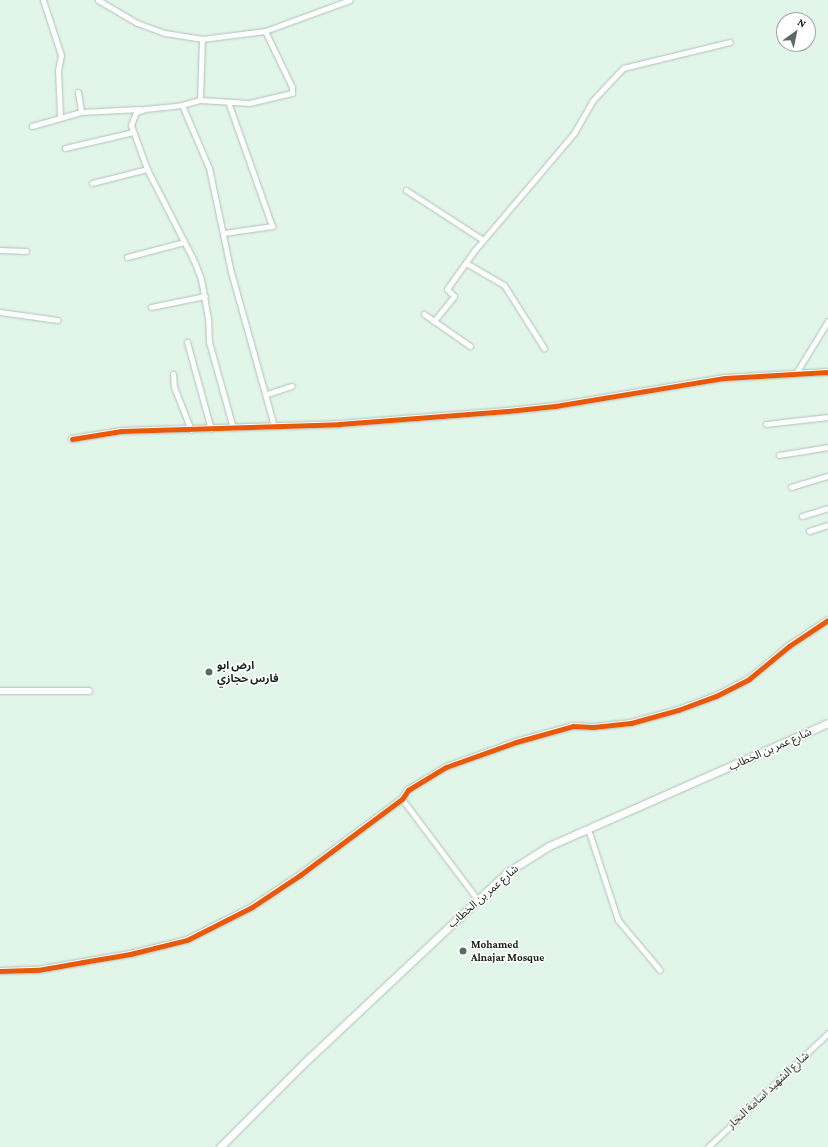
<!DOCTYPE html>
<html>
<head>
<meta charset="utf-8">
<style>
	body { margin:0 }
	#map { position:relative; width:828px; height:1147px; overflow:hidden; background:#e2f5e9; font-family:"Crimson Pro","Noto Sans Arabic",serif }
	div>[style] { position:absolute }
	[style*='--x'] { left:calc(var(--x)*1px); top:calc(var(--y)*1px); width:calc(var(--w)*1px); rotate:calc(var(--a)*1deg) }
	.roads { filter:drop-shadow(0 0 1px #b2c1b8) drop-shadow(0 0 1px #b2c1b8) }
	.minor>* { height:5px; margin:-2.5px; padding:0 2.5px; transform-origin:2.5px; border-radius:2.5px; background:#fbfefc }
	.tertiary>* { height:6px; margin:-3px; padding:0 3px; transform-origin:3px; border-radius:3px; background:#fbfefc }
	.secondary>* { height:7px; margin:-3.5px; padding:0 3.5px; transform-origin:3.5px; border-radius:3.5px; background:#fbfefc }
	.cycleway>* { height:5px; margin:-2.5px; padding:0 2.5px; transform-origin:2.5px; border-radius:2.5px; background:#e8590c }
	.dots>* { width:11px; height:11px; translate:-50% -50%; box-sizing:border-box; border:2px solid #fff; border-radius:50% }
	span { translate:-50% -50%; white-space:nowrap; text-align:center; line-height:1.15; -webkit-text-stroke:3px #fff; paint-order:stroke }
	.poi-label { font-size:11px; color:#142119; font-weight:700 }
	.left { translate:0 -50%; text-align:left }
	.street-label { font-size:11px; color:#142119 }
	.north { position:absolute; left:776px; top:12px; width:40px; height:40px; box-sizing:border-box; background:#fff; border:1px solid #a1a6a3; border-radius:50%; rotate:33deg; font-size:11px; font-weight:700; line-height:16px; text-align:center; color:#142119 }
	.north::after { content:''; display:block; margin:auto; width:14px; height:18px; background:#5c6b62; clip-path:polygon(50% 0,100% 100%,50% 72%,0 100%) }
</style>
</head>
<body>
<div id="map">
	<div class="roads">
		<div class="minor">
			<i style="--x:43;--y:0;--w:58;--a:71.9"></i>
			<i style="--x:61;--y:55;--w:15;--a:101"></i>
			<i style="--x:58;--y:70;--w:46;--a:87.5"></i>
			<i style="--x:98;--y:0;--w:45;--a:30.5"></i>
			<i style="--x:137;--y:23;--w:30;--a:20"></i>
			<i style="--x:165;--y:33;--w:37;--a:9"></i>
			<i style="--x:202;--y:39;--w:64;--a:-7.2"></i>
			<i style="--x:265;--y:31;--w:90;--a:-20"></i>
			<i style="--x:78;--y:92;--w:20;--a:81"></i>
			<i style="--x:200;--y:100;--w:61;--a:-88.1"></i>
			<i style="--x:182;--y:105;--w:69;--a:66.8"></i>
			<i style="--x:209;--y:168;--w:106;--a:78.1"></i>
			<i style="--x:231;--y:272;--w:160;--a:74.4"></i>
			<i style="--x:32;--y:126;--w:51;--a:-15.9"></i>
			<i style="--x:81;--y:112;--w:59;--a:-2.9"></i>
			<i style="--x:65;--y:148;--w:70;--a:-13.2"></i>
			<i style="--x:92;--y:183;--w:57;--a:-14.3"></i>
			<i style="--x:406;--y:190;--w:92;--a:33"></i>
			<i style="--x:224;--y:233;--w:49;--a:-8.3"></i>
			<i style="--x:272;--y:226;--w:132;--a:-109.5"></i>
			<i style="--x:0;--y:250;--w:26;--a:2"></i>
			<i style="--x:127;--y:257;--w:59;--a:-14.7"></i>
			<i style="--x:466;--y:263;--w:44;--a:30.1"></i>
			<i style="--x:504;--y:285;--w:75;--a:57.6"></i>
			<i style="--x:151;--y:307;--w:55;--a:-11.5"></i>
			<i style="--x:0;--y:312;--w:58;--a:8"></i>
			<i style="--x:424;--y:314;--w:12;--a:35"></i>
			<i style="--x:434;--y:321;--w:32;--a:-51"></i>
			<i style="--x:454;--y:296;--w:10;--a:-135"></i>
			<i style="--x:447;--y:289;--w:47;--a:-54.6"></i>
			<i style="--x:474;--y:251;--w:155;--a:-49.7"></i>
			<i style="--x:574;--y:133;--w:38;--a:-60"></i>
			<i style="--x:593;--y:100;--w:44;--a:-46.8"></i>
			<i style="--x:623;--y:68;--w:110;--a:-13.7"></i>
			<i style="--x:434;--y:321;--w:44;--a:34.8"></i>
			<i style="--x:187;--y:342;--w:90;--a:74.6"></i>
			<i style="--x:796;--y:373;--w:61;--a:-58.4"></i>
			<i style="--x:173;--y:374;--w:13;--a:86"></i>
			<i style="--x:174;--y:387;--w:46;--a:68.4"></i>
			<i style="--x:267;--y:394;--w:26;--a:-18"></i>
			<i style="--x:766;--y:424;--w:62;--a:-6.4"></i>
			<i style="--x:233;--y:428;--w:89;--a:-105.6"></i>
			<i style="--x:209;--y:342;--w:23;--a:-92"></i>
			<i style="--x:208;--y:319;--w:41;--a:-99.9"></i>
			<i style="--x:201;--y:279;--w:17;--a:-111"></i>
			<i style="--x:195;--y:263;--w:106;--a:-117.1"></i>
			<i style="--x:147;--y:169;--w:47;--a:-110"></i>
			<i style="--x:131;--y:125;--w:14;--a:-69"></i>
			<i style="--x:136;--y:112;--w:9;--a:-18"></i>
			<i style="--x:145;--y:109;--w:37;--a:-6"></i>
			<i style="--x:182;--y:105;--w:19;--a:-16"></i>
			<i style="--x:200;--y:100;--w:49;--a:3.5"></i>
			<i style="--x:249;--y:103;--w:44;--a:-13.1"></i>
			<i style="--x:292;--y:93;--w:6;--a:-90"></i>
			<i style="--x:292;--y:87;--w:62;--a:-115.7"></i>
			<i style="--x:779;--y:455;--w:50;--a:-9.3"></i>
			<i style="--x:791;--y:487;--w:39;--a:-17"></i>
			<i style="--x:802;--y:516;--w:27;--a:-17"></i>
			<i style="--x:809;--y:531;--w:20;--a:-18"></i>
			<i style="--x:402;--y:799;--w:125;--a:53.1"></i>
			<i style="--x:588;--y:829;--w:96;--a:71.8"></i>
			<i style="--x:618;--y:920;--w:65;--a:50"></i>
			<i style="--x:708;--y:1147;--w:166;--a:-43.5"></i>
		</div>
		<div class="tertiary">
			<i style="--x:72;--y:439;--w:50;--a:-9.3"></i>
			<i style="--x:121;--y:431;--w:218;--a:-1.8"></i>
			<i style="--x:339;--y:424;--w:169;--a:-4.4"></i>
			<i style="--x:508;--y:411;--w:47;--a:-6.1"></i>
			<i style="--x:555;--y:406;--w:172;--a:-9.4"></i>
			<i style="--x:725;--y:378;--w:103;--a:-3.3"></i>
			<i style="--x:0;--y:691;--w:89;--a:0"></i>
			<i style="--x:0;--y:971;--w:38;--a:-2"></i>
			<i style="--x:38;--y:970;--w:46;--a:-10.1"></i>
			<i style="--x:83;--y:962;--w:48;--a:-9.7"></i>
			<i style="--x:130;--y:954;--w:59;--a:-13.8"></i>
			<i style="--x:187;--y:940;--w:73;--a:-26.9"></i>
			<i style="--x:252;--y:907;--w:58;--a:-33.7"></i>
			<i style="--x:300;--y:875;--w:127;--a:-36.7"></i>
			<i style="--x:402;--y:799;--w:11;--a:-56"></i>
			<i style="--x:408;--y:790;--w:44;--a:-31.2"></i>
			<i style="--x:446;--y:767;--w:74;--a:-19.7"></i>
			<i style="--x:516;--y:742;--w:59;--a:-15.7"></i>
			<i style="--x:573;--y:726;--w:20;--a:3"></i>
			<i style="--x:593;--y:727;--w:38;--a:-6"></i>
			<i style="--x:631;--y:723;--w:49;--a:-15.5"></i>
			<i style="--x:678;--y:710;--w:40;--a:-20.2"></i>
			<i style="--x:716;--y:696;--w:37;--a:-27"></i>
			<i style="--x:749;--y:679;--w:52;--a:-39.5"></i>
			<i style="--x:789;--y:646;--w:47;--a:-33.7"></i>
		</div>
		<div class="secondary">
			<i style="--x:220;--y:1147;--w:119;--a:-45"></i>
			<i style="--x:304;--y:1063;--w:277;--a:-43.2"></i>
			<i style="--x:506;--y:873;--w:51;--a:-32.1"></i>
			<i style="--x:549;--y:846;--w:305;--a:-23.8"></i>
		</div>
	</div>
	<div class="cycleway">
		<i style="--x:72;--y:439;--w:50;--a:-9.3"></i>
		<i style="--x:121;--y:431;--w:218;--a:-1.8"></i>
		<i style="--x:339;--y:424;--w:169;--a:-4.4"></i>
		<i style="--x:508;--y:411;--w:47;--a:-6.1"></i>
		<i style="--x:555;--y:406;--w:172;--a:-9.4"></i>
		<i style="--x:725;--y:378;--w:103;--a:-3.3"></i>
		<i style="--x:0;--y:971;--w:38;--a:-2"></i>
		<i style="--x:38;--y:970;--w:46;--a:-10.1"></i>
		<i style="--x:83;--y:962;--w:48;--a:-9.7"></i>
		<i style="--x:130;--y:954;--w:59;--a:-13.8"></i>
		<i style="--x:187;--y:940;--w:73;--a:-26.9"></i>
		<i style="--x:252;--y:907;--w:58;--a:-33.7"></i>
		<i style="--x:300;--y:875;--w:127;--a:-36.7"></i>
		<i style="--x:402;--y:799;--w:11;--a:-56"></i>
		<i style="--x:408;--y:790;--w:44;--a:-31.2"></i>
		<i style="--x:446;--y:767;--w:74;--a:-19.7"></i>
		<i style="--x:516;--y:742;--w:59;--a:-15.7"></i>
		<i style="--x:573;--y:726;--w:20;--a:3"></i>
		<i style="--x:593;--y:727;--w:38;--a:-6"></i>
		<i style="--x:631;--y:723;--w:49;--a:-15.5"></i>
		<i style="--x:678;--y:710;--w:40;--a:-20.2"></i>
		<i style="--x:716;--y:696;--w:37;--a:-27"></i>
		<i style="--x:749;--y:679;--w:52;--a:-39.5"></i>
		<i style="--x:789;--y:646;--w:47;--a:-33.7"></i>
	</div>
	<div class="dots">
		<i style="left:209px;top:672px;background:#5c6b62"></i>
		<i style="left:463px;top:951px;background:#5c6b62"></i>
	</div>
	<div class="poi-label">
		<span class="left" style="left:217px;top:672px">ارض ابو<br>فارس حجازي</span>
		<span class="left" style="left:471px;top:951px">Mohamed<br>Alnajar Mosque</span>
	</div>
	<div class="street-label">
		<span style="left:770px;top:749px;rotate:-24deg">شارع عمر بن الخطاب</span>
		<span style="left:483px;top:896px;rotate:-41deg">شارع عمر بن الخطاب</span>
		<span style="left:768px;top:1090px;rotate:-43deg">شارع الشهيد اسامة النجار</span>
	</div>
	<div class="north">N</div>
</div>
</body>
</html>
